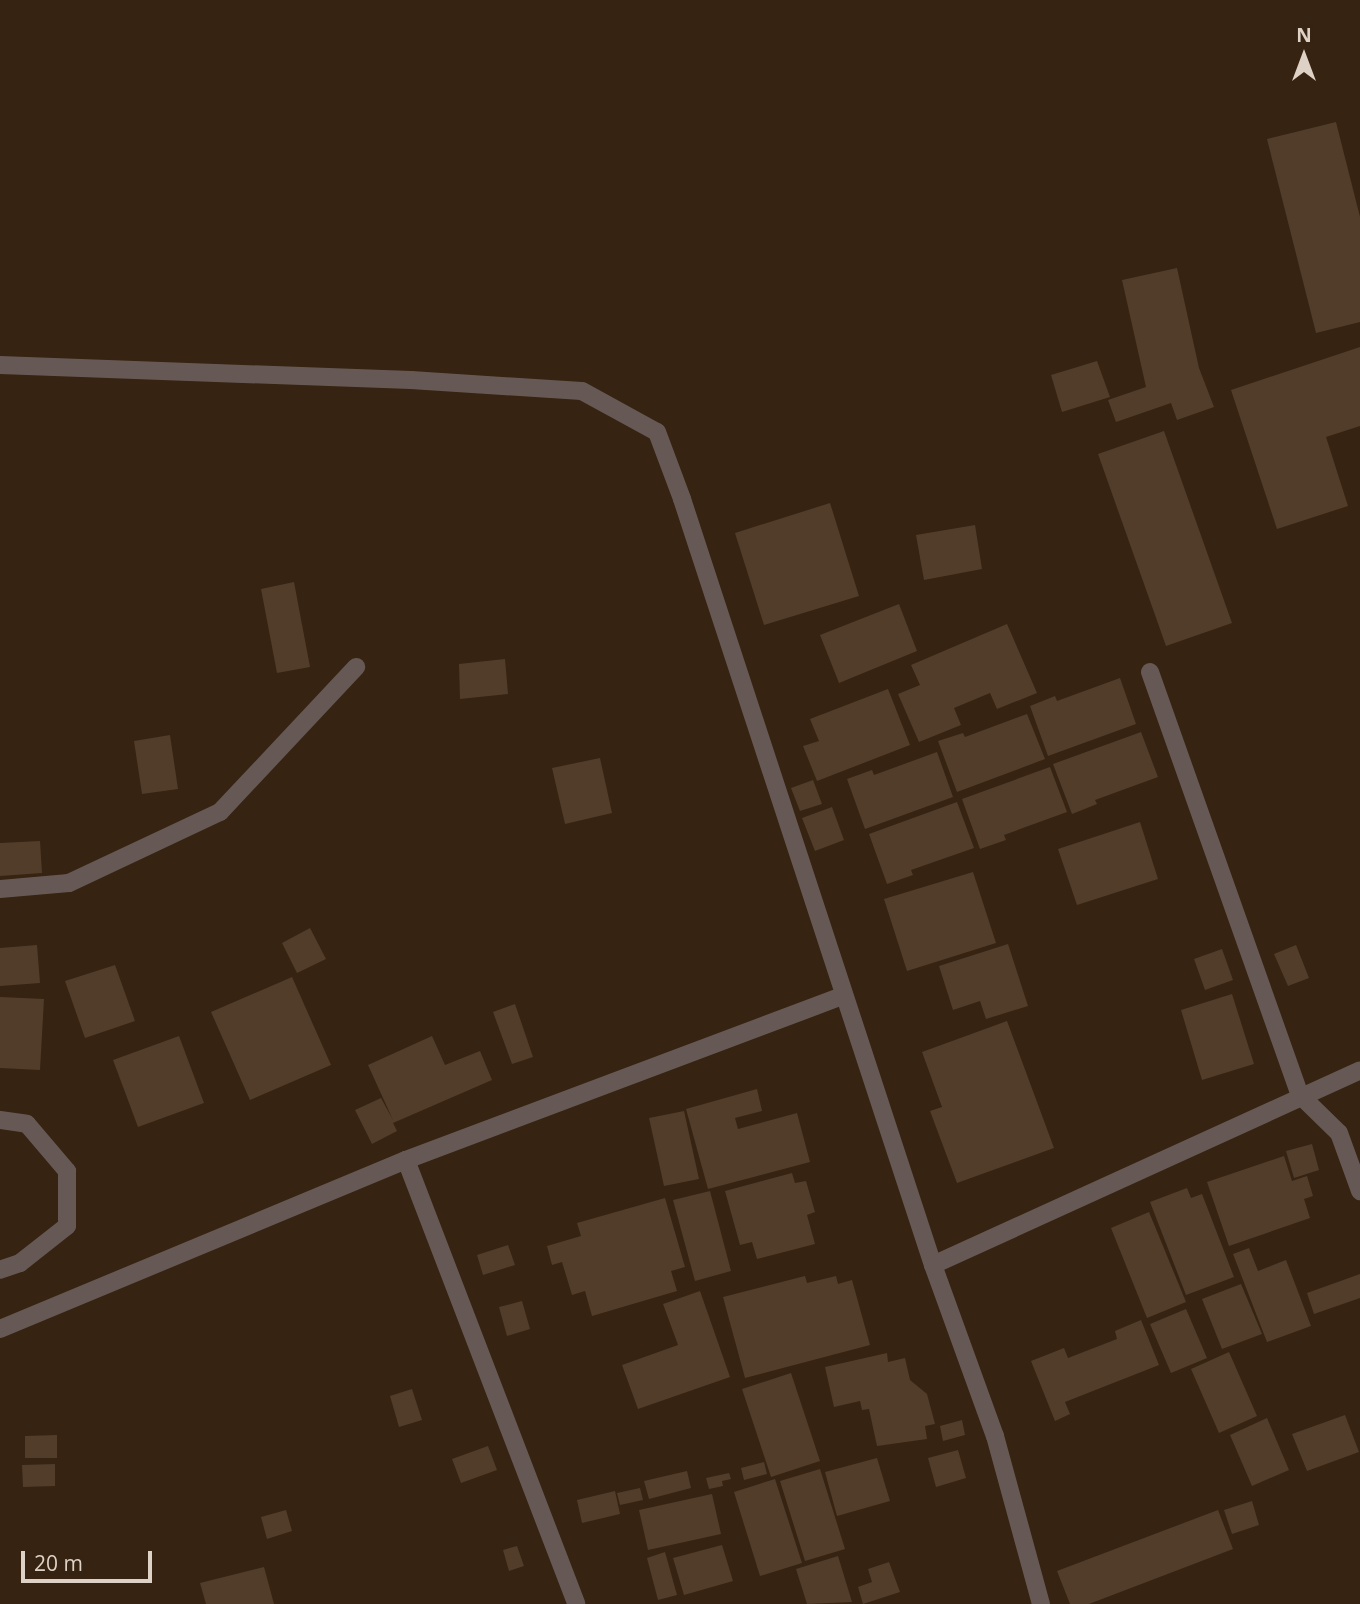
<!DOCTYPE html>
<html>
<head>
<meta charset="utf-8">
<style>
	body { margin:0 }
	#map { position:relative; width:1360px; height:1604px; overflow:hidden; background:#362311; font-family:"Open Sans",sans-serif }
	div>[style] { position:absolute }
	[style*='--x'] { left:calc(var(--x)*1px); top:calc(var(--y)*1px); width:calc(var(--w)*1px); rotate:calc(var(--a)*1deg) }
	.building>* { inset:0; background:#523d2b }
	.lane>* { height:18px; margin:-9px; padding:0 9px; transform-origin:9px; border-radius:9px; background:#665955 }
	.street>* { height:18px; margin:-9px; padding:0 9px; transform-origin:9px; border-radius:9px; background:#665955 }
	span { translate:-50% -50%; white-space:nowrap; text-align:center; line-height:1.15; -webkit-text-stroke:5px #362311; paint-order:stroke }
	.north { position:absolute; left:1269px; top:21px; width:70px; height:70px; -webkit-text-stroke:5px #362311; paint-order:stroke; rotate:0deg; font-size:19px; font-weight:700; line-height:28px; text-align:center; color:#ded1c6 }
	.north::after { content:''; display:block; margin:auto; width:24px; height:32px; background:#ded1c6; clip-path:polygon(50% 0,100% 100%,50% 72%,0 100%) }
	.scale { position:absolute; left:21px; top:1551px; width:131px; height:32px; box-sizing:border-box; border:4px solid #ded1c6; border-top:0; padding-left:9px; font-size:21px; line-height:24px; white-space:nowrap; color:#ded1c6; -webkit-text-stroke:5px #362311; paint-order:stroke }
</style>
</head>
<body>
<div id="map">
	<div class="building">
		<i style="clip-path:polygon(1336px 122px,1360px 217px,1360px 322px,1316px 333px,1267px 139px)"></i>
		<i style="clip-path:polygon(1177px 268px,1199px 368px,1214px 407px,1177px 420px,1171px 403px,1116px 422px,1108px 400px,1146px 387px,1122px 280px)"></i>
		<i style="clip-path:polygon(1360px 347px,1360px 426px,1326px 437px,1348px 506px,1277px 529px,1231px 390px)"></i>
		<i style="clip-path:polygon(1097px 361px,1110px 397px,1062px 412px,1051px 375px)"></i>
		<i style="clip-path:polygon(1164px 431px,1232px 623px,1166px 646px,1098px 454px)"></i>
		<i style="clip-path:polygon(830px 503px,859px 596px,764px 625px,735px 533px)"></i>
		<i style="clip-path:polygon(975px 525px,982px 569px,924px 580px,916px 535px)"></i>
		<i style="clip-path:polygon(294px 582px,310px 667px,277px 673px,261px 589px)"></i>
		<i style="clip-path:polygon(899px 604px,917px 651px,839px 683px,820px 635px)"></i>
		<i style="clip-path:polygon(1007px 624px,1037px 693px,997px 709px,990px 693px,954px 708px,961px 725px,919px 742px,898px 694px,920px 685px,911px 665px)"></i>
		<i style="clip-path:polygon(505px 659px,508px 694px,460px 699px,459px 664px)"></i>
		<i style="clip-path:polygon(1120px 678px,1136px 724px,1048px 756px,1030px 706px,1055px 696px,1057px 701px)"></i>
		<i style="clip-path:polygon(888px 689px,910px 745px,817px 781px,803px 746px,819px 741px,810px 719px)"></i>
		<i style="clip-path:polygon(1027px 714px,1045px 759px,957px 792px,938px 741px,963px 733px,965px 737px)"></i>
		<i style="clip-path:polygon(1141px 732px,1158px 777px,1095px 800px,1097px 804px,1072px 814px,1053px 764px)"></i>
		<i style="clip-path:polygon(170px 735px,178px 789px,142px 794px,134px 741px)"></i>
		<i style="clip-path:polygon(937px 752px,953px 797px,865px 829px,847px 779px,872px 770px,874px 775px)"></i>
		<i style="clip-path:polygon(600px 758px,612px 813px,565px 824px,552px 768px)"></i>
		<i style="clip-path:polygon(1050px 767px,1067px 812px,1004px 835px,1006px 840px,980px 849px,962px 799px)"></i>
		<i style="clip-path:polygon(813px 780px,822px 804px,800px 811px,791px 788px)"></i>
		<i style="clip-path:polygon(957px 802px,974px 848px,911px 870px,913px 875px,887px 884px,869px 834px)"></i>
		<i style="clip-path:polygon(832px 807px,844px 840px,815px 851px,802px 818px)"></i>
		<i style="clip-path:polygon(1140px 822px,1158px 879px,1077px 905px,1058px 849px)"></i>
		<i style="clip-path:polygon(40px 841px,42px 873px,0 876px,0 843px)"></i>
		<i style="clip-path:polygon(973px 872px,996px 943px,907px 971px,884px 899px)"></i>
		<i style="clip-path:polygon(310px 928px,326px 959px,297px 973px,282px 943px)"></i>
		<i style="clip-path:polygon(1008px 944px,1028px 1006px,986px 1019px,980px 1001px,953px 1010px,939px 966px)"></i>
		<i style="clip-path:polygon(37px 945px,40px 983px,0 986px,0 948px)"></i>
		<i style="clip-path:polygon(1296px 945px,1309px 978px,1288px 986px,1274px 954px)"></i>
		<i style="clip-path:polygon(1222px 949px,1233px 980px,1205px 990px,1194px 959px)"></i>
		<i style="clip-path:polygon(115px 965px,135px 1021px,85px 1038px,65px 981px)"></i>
		<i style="clip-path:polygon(292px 977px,331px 1065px,250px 1100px,211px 1012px)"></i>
		<i style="clip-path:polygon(1232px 994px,1254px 1064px,1202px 1080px,1181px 1010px)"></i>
		<i style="clip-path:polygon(0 997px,44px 999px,40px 1070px,0 1068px)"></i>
		<i style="clip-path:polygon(515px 1004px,533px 1057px,512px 1064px,493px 1012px)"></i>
		<i style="clip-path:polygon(1007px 1021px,1054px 1148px,957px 1183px,930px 1111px,942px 1107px,922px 1052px)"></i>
		<i style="clip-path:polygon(179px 1036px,204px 1103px,138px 1127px,113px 1060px)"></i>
		<i style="clip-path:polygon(432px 1036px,445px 1065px,480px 1051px,492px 1080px,393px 1123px,397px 1131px,372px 1144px,355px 1110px,381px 1098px,393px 1120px,368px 1065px)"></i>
		<i style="clip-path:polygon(757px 1089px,762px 1111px,735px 1118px,738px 1129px,797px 1113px,810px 1162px,708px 1189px,686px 1109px)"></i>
		<i style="clip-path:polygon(684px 1111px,699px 1179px,664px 1186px,649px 1118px)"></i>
		<i style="clip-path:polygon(1312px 1144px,1319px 1170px,1294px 1178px,1286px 1151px)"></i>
		<i style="clip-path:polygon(1284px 1156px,1292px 1181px,1307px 1176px,1313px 1196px,1304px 1199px,1310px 1218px,1229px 1246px,1207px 1182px)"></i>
		<i style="clip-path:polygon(792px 1173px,795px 1183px,806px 1181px,815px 1212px,807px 1215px,815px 1244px,757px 1259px,752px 1242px,740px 1245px,725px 1191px)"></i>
		<i style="clip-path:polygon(1187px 1188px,1191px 1198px,1202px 1194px,1234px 1277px,1186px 1295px,1150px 1202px)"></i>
		<i style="clip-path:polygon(710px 1191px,731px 1271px,695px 1281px,673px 1200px)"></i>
		<i style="clip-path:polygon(665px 1198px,685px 1267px,671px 1271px,677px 1291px,592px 1316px,585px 1291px,572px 1295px,562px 1262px,552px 1265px,547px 1246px,581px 1236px,577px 1223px)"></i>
		<i style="clip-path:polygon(1149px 1212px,1186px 1302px,1147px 1318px,1111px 1228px)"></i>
		<i style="clip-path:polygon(508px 1245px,515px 1265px,483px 1275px,477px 1255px)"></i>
		<i style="clip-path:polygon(1249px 1248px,1258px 1271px,1286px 1260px,1311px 1326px,1267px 1342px,1233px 1254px)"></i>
		<i style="clip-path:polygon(1360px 1274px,1360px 1298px,1314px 1314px,1307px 1293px)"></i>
		<i style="clip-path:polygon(805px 1276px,807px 1283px,836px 1276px,838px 1284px,852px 1280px,870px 1345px,745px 1378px,723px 1297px)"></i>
		<i style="clip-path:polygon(1241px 1284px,1262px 1334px,1222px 1349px,1202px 1299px)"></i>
		<i style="clip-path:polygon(700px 1291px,730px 1377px,638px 1409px,622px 1365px,678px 1345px,663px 1304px)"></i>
		<i style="clip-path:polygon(522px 1301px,530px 1329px,507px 1336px,499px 1307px)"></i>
		<i style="clip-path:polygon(1186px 1309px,1207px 1358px,1171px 1373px,1150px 1324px)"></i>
		<i style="clip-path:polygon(1141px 1320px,1159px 1365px,1065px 1402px,1070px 1414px,1055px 1421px,1031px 1361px,1064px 1348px,1068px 1358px,1117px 1339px,1115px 1331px)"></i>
		<i style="clip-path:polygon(1229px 1352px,1257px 1416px,1219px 1433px,1191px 1369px)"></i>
		<i style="clip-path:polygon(887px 1353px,888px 1362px,905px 1358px,910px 1380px,927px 1394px,935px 1424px,925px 1426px,927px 1439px,877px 1446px,869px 1409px,862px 1410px,860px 1401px,834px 1407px,825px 1367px)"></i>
		<i style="clip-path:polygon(791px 1373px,820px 1461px,771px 1477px,742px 1389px)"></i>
		<i style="clip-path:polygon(412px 1389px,422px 1420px,399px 1427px,390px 1396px)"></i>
		<i style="clip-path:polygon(1345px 1415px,1359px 1452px,1307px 1471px,1292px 1434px)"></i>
		<i style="clip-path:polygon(1267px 1418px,1289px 1470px,1252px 1486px,1230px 1435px)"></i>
		<i style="clip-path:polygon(962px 1420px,965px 1435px,943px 1441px,940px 1426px)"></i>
		<i style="clip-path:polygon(57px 1435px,57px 1458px,25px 1458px,25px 1436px)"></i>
		<i style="clip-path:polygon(488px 1446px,497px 1470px,461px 1483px,452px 1459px)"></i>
		<i style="clip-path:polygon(958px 1450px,966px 1478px,936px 1487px,928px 1458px)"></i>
		<i style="clip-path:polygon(877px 1458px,890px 1501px,837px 1516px,825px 1472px)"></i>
		<i style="clip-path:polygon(764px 1462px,767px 1474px,744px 1480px,741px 1468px)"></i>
		<i style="clip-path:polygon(55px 1464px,55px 1486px,23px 1487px,22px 1465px)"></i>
		<i style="clip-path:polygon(820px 1469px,845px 1549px,805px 1561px,780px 1481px)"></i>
		<i style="clip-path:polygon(687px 1471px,691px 1488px,649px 1499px,644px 1481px)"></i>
		<i style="clip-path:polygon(729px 1473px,731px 1479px,722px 1481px,723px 1486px,709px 1489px,706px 1478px)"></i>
		<i style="clip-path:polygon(775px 1479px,802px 1563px,760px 1576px,734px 1492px)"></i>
		<i style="clip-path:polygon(640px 1488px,643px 1500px,620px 1505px,617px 1493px)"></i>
		<i style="clip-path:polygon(615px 1491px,620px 1514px,582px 1523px,577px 1500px)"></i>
		<i style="clip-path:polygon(712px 1494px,721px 1534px,648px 1550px,639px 1510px)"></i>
		<i style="clip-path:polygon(1252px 1501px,1259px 1525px,1232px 1534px,1224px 1510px)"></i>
		<i style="clip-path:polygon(286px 1510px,292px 1531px,267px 1539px,261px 1517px)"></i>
		<i style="clip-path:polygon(1218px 1510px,1233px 1549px,1089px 1604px,1070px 1604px,1057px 1571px)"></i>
		<i style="clip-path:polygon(722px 1545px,733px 1581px,684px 1595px,673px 1558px)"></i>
		<i style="clip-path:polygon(517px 1546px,524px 1566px,509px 1571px,503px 1550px)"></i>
		<i style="clip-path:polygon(665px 1552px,677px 1595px,658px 1600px,647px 1558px)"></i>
		<i style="clip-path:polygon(838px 1556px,852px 1602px,807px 1604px,796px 1569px)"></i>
		<i style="clip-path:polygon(889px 1562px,900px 1592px,863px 1604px,858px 1587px,872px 1582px,868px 1569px)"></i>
		<i style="clip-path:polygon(264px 1567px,274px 1604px,206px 1604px,200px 1583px)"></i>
	</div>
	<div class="lane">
		<i style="--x:0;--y:889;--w:69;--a:-5"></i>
		<i style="--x:69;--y:883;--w:167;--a:-25.2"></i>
		<i style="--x:220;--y:812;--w:199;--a:-46.8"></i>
		<i style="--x:0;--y:1120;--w:27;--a:8"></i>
		<i style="--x:27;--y:1124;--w:62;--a:49.6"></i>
		<i style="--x:67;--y:1171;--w:55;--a:90"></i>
		<i style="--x:67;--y:1226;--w:60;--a:141.8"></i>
		<i style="--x:20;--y:1263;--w:21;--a:161"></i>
	</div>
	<div class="street">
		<i style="--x:0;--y:365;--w:411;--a:2.1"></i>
		<i style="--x:411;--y:380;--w:171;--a:3.7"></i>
		<i style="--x:582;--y:391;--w:85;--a:28.7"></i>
		<i style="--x:657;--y:432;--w:72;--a:69.5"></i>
		<i style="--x:682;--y:499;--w:806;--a:71.86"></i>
		<i style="--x:933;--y:1265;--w:182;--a:70.1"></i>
		<i style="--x:995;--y:1436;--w:174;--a:74.7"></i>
		<i style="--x:1150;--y:672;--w:449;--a:70.5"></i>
		<i style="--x:1300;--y:1095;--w:54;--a:44.3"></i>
		<i style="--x:1339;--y:1133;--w:62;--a:70.1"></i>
		<i style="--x:406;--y:1160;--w:475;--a:69"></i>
		<i style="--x:933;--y:1265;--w:469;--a:-24.5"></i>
		<i style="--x:0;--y:1329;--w:440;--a:-22.6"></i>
		<i style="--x:406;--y:1160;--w:467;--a:-20.6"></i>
	</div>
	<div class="north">N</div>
	<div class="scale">20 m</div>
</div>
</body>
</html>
